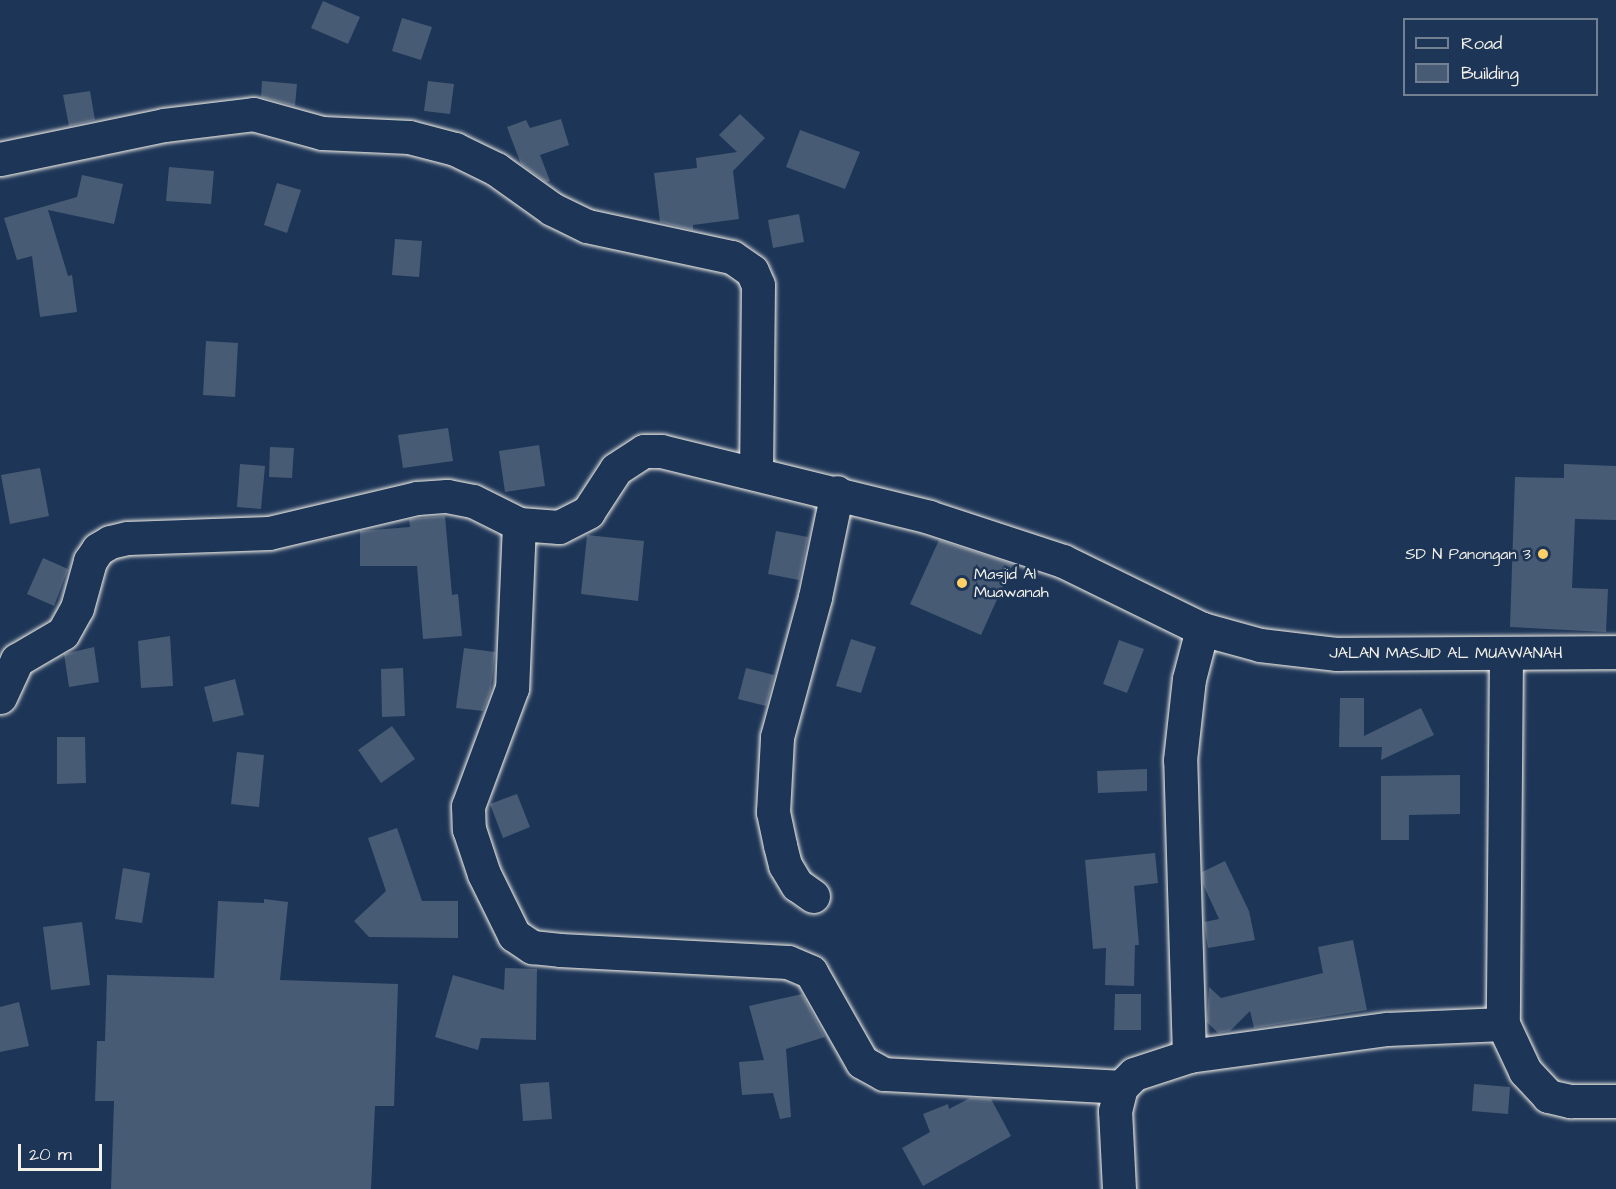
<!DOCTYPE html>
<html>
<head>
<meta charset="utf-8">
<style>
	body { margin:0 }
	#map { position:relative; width:1616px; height:1189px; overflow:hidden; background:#1d3557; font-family:"Architects Daughter",sans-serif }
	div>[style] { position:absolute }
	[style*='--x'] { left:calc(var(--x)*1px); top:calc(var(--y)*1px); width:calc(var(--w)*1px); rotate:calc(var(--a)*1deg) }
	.building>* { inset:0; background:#485b74 }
	.roads { filter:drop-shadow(0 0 2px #f4f1e8) drop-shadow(0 0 2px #f4f1e8) }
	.minor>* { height:33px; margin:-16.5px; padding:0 16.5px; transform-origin:16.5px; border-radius:16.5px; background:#1d3557 }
	.dots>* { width:16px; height:16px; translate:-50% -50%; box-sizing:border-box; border:3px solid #1d3557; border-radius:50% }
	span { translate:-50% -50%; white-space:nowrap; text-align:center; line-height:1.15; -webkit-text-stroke:5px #1d3557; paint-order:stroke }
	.poi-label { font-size:16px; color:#f4f1e8 }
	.right { translate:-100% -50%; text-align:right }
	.left { translate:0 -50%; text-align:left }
	.street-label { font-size:16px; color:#f4f1e8 }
	.legend { position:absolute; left:1403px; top:18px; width:195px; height:78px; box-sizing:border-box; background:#1d3557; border:2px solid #738091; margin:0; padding:8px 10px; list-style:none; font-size:18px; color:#f4f1e8 }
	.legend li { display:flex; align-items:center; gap:12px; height:30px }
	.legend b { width:30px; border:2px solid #738091 }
	.scale { position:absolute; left:18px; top:1144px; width:84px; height:27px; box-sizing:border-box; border:3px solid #f4f1e8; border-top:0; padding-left:8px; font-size:18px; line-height:21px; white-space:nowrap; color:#f4f1e8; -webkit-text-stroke:4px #1d3557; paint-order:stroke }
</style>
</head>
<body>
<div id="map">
	<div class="building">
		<i style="clip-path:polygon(323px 1px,360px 17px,348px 44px,311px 28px)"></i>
		<i style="clip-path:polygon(402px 18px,432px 27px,421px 60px,392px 51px)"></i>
		<i style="clip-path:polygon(262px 81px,297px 84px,295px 106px,261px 97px)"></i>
		<i style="clip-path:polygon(428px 81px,454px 84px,450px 114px,424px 111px)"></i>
		<i style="clip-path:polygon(90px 91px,95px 120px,69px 126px,63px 95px)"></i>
		<i style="clip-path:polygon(740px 114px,765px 138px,733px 171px,739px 219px,693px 225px,693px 230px,660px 222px,654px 173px,697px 168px,696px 158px,737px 152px,719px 135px)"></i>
		<i style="clip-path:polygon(561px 119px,569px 145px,540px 155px,550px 181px,546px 182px,521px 164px,507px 127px,526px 120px,530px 128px)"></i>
		<i style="clip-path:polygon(800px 130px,860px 152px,845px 189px,786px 167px)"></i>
		<i style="clip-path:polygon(169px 167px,214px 171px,211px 204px,166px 201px)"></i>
		<i style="clip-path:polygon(82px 175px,123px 184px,114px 224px,48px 210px,68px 276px,72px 275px,77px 312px,40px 317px,32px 256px,17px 260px,4px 218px,77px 197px)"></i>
		<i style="clip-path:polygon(277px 183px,301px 190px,287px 233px,264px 225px)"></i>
		<i style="clip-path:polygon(799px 214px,804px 242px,773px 248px,768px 220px)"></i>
		<i style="clip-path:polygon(395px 239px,422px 241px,419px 277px,392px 275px)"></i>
		<i style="clip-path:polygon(206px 341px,238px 343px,235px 397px,203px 395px)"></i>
		<i style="clip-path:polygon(448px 428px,453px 461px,403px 468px,398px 435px)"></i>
		<i style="clip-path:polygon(539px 445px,545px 486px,505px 492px,499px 451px)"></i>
		<i style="clip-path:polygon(270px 447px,294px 448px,292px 478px,269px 477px)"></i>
		<i style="clip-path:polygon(240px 464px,265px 466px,261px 509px,237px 507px)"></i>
		<i style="clip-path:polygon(1564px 464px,1616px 466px,1616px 520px,1575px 519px,1572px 588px,1608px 589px,1606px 632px,1510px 627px,1515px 477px,1564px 478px)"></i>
		<i style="clip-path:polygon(40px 468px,49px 516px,10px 524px,1px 475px)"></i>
		<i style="clip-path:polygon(445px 516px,452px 595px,458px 594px,462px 636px,423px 639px,417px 566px,360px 566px,360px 531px,410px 527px,409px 519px)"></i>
		<i style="clip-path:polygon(776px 531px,808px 537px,799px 580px,768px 574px)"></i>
		<i style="clip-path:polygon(587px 535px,644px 541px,638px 601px,581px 594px)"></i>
		<i style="clip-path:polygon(939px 540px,1013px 564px,981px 635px,910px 604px)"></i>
		<i style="clip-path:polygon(43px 558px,68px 569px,54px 606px,27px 594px)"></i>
		<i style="clip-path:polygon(170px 636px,173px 686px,141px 688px,138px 641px)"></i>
		<i style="clip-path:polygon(851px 639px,876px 647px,861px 693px,836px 686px)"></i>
		<i style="clip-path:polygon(1119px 640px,1144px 649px,1127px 693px,1103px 684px)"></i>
		<i style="clip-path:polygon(94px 647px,99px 682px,69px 687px,64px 654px)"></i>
		<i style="clip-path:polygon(464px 648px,495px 652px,491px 690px,483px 711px,456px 708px)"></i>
		<i style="clip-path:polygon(403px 668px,405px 716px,382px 717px,381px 669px)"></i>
		<i style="clip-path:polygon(746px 668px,774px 675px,766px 706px,738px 699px)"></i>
		<i style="clip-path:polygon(235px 679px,244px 715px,213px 722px,204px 687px)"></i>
		<i style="clip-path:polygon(1340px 698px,1364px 698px,1364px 736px,1421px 708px,1434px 735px,1381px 760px,1382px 747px,1339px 747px)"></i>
		<i style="clip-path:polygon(392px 726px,415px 759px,381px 783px,358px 750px)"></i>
		<i style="clip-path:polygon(57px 737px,85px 737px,86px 783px,57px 784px)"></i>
		<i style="clip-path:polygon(237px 752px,264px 755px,259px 807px,231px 804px)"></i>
		<i style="clip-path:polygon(1147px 769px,1147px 791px,1098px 793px,1097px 771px)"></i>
		<i style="clip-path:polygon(1460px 775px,1460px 814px,1409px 815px,1409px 840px,1381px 840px,1381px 776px)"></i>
		<i style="clip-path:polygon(517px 794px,530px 827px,503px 838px,490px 804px)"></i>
		<i style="clip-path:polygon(397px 828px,422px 901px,458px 901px,458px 938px,369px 937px,354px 921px,386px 891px,368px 838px)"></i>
		<i style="clip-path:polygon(1155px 853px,1158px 883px,1134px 886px,1139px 945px,1135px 945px,1134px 986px,1105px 985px,1106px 948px,1093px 949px,1085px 860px)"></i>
		<i style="clip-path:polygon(1225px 861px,1249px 911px,1255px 940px,1208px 948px,1204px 922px,1219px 919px,1203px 884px,1202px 872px)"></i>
		<i style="clip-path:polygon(123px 868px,150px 873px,142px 923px,115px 919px)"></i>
		<i style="clip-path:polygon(264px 899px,288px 902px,280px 980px,398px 984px,394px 1106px,375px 1106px,371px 1189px,111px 1189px,114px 1101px,95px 1101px,97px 1041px,105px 1041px,107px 975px,214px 978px,218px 901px,264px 903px)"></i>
		<i style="clip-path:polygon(82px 922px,90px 985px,51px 990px,43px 927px)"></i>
		<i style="clip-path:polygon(1353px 940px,1367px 1010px,1254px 1028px,1250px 1011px,1230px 1031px,1218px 1033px,1207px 1022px,1209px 987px,1221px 998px,1323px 973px,1318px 947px)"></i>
		<i style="clip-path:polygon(505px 968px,537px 969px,536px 1040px,481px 1038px,478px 1050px,435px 1037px,453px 975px,504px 990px)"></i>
		<i style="clip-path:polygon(802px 994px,825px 1037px,786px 1049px,791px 1117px,780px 1119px,773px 1093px,742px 1095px,739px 1062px,764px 1060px,749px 1006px)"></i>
		<i style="clip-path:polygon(1115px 994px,1141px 994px,1141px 1030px,1114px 1030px)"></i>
		<i style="clip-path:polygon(19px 1002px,29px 1046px,0 1052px,0 1007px)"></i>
		<i style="clip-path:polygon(549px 1082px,552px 1119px,523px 1121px,520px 1084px)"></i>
		<i style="clip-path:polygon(1474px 1084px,1510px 1087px,1508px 1114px,1472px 1111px)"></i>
		<i style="clip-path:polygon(970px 1098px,991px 1099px,1011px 1136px,923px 1186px,902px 1148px,930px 1132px,923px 1114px,948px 1104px,949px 1109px)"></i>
	</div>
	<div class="roads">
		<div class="minor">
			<i style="--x:0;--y:159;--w:167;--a:-11.7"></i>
			<i style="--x:164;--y:125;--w:90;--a:-7"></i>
			<i style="--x:253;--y:114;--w:72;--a:15.4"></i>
			<i style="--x:322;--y:133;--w:87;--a:2.6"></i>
			<i style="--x:409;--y:137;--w:48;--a:14.6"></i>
			<i style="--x:455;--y:149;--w:46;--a:26"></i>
			<i style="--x:496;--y:169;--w:69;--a:35.5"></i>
			<i style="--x:552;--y:209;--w:39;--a:26"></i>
			<i style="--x:587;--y:226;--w:148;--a:12.1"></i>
			<i style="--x:732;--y:257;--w:24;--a:35"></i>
			<i style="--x:752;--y:271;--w:15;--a:67"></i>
			<i style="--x:758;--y:285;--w:188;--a:90.6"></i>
			<i style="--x:519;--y:524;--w:164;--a:92.4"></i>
			<i style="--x:512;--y:688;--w:126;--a:110.4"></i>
			<i style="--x:468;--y:806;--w:23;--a:88"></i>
			<i style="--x:469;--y:829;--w:47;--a:71.6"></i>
			<i style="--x:484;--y:874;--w:68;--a:63.8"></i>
			<i style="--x:514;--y:935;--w:22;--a:34"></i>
			<i style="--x:532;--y:947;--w:28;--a:6"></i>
			<i style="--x:560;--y:950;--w:228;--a:3"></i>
			<i style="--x:788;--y:962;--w:25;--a:23"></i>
			<i style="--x:811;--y:972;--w:103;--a:60.5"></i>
			<i style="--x:862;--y:1062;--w:25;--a:29"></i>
			<i style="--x:884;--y:1074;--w:237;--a:3.1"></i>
			<i style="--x:1506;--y:655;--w:369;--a:90.5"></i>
			<i style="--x:1503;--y:1024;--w:52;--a:64.9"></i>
			<i style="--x:1525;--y:1071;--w:34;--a:47"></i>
			<i style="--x:1548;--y:1096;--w:23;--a:13"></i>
			<i style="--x:1570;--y:1101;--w:46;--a:0"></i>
			<i style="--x:0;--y:697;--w:41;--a:-65.3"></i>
			<i style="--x:17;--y:660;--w:53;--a:-30.4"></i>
			<i style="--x:63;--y:633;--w:29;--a:-61"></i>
			<i style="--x:77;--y:608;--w:49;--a:-74.5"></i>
			<i style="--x:90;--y:561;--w:14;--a:-56"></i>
			<i style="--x:98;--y:549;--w:14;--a:-30"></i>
			<i style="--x:110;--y:542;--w:18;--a:-13"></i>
			<i style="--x:128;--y:538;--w:141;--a:-2"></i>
			<i style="--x:269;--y:533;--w:152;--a:-13.3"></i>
			<i style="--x:417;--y:498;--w:30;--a:-4"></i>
			<i style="--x:447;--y:496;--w:26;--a:11"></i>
			<i style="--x:473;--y:501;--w:51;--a:26.6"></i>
			<i style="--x:519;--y:524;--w:40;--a:4.3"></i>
			<i style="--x:559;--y:527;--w:33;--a:-27"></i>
			<i style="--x:588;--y:512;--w:51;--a:-56.9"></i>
			<i style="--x:616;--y:469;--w:33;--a:-33"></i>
			<i style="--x:644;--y:451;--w:17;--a:0"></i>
			<i style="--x:661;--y:451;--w:276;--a:13.8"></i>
			<i style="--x:929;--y:517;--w:141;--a:18.2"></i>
			<i style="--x:1063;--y:561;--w:155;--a:26.1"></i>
			<i style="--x:1202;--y:629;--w:60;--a:15.4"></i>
			<i style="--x:1260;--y:645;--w:78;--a:6.7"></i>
			<i style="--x:1337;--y:654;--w:279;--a:-0.4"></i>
			<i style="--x:813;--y:896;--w:19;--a:-145"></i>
			<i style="--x:797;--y:885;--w:23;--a:-121"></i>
			<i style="--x:785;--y:865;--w:21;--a:-104"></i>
			<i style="--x:780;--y:845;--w:34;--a:-102"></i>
			<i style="--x:773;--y:812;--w:75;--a:-86.9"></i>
			<i style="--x:777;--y:737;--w:145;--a:-74.8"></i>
			<i style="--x:815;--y:597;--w:107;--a:-78.2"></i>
			<i style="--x:1189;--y:1056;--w:296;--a:-91.7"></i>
			<i style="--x:1180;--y:760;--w:81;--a:-83.7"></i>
			<i style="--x:1189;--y:679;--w:52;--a:-75.4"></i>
			<i style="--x:1119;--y:1189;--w:78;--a:-92.9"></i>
			<i style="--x:1115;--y:1111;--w:25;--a:-76"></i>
			<i style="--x:1121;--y:1087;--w:18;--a:-45"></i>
			<i style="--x:1134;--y:1074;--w:58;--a:-18.1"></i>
			<i style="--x:1189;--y:1056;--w:200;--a:-7.8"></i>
			<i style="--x:1387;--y:1029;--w:116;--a:-2.5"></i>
		</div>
	</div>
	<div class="dots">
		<i style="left:1543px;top:554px;background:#ffd166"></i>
		<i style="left:962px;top:583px;background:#ffd166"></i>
	</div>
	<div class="poi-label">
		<span class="right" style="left:1531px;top:554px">SD N Panongan 3</span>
		<span class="left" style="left:974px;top:583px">Masjid Al<br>Muawanah</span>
	</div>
	<div class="street-label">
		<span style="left:1446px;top:653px">JALAN MASJID AL MUAWANAH</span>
	</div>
	<ul class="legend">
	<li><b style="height:8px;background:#1d3557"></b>Road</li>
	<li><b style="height:16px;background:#485b74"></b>Building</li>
	</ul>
	<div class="scale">20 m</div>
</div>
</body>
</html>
